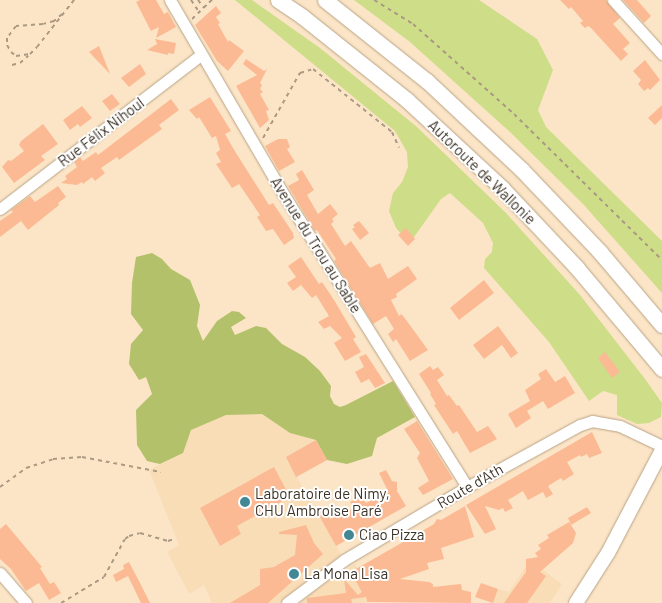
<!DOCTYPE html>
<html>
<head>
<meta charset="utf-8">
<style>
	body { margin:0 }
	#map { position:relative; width:662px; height:603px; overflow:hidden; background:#fce5c7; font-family:Barlow,sans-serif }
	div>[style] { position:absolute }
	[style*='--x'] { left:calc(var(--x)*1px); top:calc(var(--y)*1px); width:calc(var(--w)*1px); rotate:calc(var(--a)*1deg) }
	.built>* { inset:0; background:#f8ddb7 }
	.green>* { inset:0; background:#cddd88 }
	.forest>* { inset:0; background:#b2c16a }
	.building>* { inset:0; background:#fbba93 }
	.path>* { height:2px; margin-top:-1px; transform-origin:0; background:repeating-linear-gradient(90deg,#ab9a83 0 4px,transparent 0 8px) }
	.roads { filter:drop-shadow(0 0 1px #b8a385) drop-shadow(0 0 1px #b8a385) }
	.minor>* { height:11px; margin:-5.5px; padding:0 5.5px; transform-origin:5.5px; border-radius:5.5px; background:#fff }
	.major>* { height:14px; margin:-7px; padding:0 7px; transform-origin:7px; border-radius:7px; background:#fff }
	.highway>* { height:15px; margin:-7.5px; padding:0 7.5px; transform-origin:7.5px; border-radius:7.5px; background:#fff }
	.dots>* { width:14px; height:14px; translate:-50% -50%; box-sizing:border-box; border:2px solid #fff; border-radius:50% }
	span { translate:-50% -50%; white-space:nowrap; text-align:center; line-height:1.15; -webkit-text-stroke:4px #fff; paint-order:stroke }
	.street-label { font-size:15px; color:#3b3226 }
	.poi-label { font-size:15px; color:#3b3226 }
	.left { translate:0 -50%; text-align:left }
</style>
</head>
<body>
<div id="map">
	<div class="built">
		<i style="clip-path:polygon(262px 414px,290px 433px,316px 440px,327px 460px,297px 477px,344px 560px,287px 603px,212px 603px,204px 585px,189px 594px,167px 552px,179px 545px,149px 470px,183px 453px,190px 430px,226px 415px)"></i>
		<i style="clip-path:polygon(530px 560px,562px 584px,550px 603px,493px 603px,498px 589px,509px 592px)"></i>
		<i style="clip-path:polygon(355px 564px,361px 574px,366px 603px,301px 603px,308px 595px)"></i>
	</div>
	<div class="green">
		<i style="clip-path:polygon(235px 0,252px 0,320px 48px,417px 127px,506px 213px,580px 295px,645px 379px,662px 403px,661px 417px,649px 423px,637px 424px,617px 415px,617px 395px,603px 391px,589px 401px,549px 342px,484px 268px,485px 259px,492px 252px,493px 243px,483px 223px,450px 193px,441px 199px,414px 237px,404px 237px,396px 228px,389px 211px,393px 193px,402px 182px,408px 167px,407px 152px,395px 131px)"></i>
		<i style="clip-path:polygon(354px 0,479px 0,537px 39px,553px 70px,538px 110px,546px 127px,662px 241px,662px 293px,583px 204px,510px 132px,410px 42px)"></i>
	</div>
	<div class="forest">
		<i style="clip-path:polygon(152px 253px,162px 259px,171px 269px,190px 280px,200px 305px,197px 326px,203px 341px,217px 321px,232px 311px,239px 312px,246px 318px,231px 327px,235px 335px,256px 326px,266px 328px,282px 344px,305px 357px,320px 371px,331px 386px,330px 396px,334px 404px,340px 407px,346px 405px,393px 381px,415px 417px,377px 438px,372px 456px,347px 464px,327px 460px,316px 440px,290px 433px,262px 414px,226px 415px,191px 430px,183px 453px,160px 464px,147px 461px,137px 445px,136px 410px,152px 394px,146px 377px,139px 380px,129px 364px,131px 344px,143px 330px,131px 314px,132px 283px,136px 257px)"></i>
	</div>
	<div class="building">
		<i style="clip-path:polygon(140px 0,156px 0,164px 14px,168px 12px,176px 27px,156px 38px,159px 27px,151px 31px,136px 2px)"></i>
		<i style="clip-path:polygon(560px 0,606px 0,620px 18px,613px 24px,630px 43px,623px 49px,628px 54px,621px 61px,591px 28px,588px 26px,585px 28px,580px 23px,583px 21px,571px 7px,569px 9px)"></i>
		<i style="clip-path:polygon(623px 0,637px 0,651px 16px,644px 23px)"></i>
		<i style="clip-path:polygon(216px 6px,221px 13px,216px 17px,220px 23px,218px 24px,228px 42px,229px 40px,244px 51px,228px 71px,217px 61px,195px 25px)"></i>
		<i style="clip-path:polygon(155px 39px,176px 43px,174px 54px,168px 53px,168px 55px,147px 50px,157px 44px)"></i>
		<i style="clip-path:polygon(99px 46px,110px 74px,89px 52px)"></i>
		<i style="clip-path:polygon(246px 59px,264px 71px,267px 69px,260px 83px,262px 85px,260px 89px,263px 92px,260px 94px,269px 110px,266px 111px,269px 120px,260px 128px,236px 86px,257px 75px,243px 64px)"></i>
		<i style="clip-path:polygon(645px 60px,660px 80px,650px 90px,648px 88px,644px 91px,638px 84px,641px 80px,633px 71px)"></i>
		<i style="clip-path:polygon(140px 64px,146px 74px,129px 87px,121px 78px)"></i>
		<i style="clip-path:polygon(112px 94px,120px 104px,110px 111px,102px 101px)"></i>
		<i style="clip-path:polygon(210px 97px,231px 131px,225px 134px,236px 153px,269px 205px,273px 203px,293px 233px,294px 238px,284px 245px,273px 229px,266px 231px,257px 217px,260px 215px,239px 184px,232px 188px,216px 164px,221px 162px,216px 153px,220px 150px,216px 136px,212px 138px,199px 117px,197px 119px,189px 110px)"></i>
		<i style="clip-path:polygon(171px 99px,179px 110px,159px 125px,162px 129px,119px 160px,117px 157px,101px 168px,105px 173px,95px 181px,92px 177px,83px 184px,82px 182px,77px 185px,61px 183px,67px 179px,65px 176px,77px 167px,74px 162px,80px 157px,83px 161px,96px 152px,98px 155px)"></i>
		<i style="clip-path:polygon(662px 105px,662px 118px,655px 125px,648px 118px)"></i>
		<i style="clip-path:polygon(82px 106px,92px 118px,80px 127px,78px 124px,70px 130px,63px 120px)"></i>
		<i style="clip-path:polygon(43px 124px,58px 144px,41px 156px,45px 160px,14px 183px,2px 167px,8px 160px,11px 161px,24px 151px,19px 145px,21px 141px)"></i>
		<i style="clip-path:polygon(278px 139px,287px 139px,290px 147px,287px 149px,295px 162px,279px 171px,265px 146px)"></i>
		<i style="clip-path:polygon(302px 170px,314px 190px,307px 195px,318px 214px,330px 204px,338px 214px,332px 219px,334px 221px,331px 224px,345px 246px,351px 241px,370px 268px,380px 263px,388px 279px,408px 266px,417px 279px,396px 294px,397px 297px,391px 300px,399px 316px,401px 314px,404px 317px,428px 350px,410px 361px,396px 339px,393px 342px,388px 334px,394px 329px,386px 316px,373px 324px,334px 261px,336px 259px,317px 230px,315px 231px,288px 186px,299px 180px,296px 174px)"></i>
		<i style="clip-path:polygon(58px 186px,66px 197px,58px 203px,59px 205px,28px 230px,21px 221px,0 237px,0 221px,13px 212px,11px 210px,30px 196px,35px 202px)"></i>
		<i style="clip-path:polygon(359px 221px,369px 233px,360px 240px,352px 229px,355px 227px,353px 225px)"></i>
		<i style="clip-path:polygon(406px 228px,415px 239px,408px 246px,398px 235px)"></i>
		<i style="clip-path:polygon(301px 257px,319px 284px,322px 282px,334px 300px,356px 337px,353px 339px,361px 352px,345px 361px,334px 343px,342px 338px,330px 326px,324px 329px,318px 322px,329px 316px,316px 295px,312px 298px,301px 285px,293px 291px,287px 283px,296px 277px,288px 266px)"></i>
		<i style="clip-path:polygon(484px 280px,494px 293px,459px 320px,450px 308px)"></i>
		<i style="clip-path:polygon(498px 326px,518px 353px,511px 358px,502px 345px,484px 359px,473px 345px)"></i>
		<i style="clip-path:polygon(605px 352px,620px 372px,612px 378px,598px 358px)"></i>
		<i style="clip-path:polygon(366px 354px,385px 383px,375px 388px,369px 379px,361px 383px,355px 372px,364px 367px,359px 357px)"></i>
		<i style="clip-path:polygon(430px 366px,433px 370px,438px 367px,444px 375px,437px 380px,447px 396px,449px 395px,457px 406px,459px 405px,477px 432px,488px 426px,497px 439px,470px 453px,457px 431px,453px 434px,434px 405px,436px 404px,430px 394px,431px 393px,419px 374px)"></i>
		<i style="clip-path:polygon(546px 369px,555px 382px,565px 376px,575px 393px,548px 409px,543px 401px,527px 411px,531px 418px,516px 428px,508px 414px,530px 401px,525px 390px,541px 379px,538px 374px)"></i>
		<i style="clip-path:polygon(417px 421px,453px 479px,423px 495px,418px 488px,429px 481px,417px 458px,420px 453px,404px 429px)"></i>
		<i style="clip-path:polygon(592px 432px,602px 453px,589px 458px,587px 454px,581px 457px,580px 455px,567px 462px,574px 474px,563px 481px,561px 478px,548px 486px,553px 494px,546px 498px,543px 492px,528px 500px,523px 491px,508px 500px,513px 508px,505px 512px,503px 508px,499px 510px,485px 506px,496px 529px,485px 534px,466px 505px)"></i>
		<i style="clip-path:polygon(316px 440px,327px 460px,296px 477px,286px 457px)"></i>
		<i style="clip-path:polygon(274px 467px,290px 497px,237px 526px,241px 534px,220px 546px,200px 508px)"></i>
		<i style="clip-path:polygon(386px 470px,392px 481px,397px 482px,397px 491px,406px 506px,336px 546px,317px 512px,324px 508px,330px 519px,354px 508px,350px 502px,361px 496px,366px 503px,388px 491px,379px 473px)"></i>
		<i style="clip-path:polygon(465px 506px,474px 537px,441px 548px,444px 559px,427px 563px,429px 569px,400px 579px,429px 582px,433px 584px,433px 587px,461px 584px,462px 590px,471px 592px,471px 603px,367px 602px,366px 597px,351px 599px,352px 603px,307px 603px,307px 598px,346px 593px,344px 579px,358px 595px,362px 592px,351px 573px,354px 570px,412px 537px,434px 524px,437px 519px,441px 520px)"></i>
		<i style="clip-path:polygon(587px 507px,591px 513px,571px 525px,568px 518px)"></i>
		<i style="clip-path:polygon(569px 522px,576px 533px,573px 543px,540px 572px,546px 576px,527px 603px,504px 603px,526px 572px,526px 559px,538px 557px,535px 553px,541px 549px,538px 545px,549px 538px,547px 535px)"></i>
		<i style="clip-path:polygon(6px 524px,42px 567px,40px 568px,50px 584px,54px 582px,61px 593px,49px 600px,39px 583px,26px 591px,11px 569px,0 559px,0 529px)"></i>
		<i style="clip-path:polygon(306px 525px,314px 543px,323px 554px,268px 603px,230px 603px,260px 585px,260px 569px,274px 567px,295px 555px,297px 535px,279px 534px,279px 532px)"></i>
		<i style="clip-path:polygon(129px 562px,140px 583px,150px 603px,141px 603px,128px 576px,116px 582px,113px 575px,124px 569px,123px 565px)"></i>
		<i style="clip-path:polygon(481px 583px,498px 589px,493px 603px,475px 597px)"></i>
	</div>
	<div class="path">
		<i style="--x:191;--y:0;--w:14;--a:56"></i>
		<i style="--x:198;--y:0;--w:10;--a:53"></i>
		<i style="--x:374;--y:0;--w:46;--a:31.6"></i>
		<i style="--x:413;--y:24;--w:135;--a:41.7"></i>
		<i style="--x:514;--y:114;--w:208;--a:44.6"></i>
		<i style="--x:62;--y:14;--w:11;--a:139"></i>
		<i style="--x:54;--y:21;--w:11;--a:165"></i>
		<i style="--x:43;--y:24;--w:27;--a:176"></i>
		<i style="--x:16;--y:26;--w:15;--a:127"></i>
		<i style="--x:7;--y:38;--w:7;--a:90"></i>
		<i style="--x:7;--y:45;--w:8;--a:60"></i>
		<i style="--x:11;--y:52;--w:6;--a:39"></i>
		<i style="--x:16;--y:56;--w:14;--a:-8"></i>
		<i style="--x:30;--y:54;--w:10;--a:-45"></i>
		<i style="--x:37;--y:47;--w:60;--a:-51.8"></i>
		<i style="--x:192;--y:19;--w:28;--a:-44"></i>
		<i style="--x:12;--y:65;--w:8;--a:-14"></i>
		<i style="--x:20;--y:63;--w:11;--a:-41"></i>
		<i style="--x:263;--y:138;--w:75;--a:-60.4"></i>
		<i style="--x:300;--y:73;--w:14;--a:-17"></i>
		<i style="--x:313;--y:69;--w:101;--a:38.6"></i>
		<i style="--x:392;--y:132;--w:17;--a:66"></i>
		<i style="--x:0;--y:487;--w:32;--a:-36"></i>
		<i style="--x:26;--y:468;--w:28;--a:-18"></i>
		<i style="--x:53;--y:459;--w:29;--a:-4"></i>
		<i style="--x:82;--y:457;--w:80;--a:10.8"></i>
		<i style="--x:61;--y:603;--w:50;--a:-31.2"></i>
		<i style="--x:104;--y:577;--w:43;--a:-61.1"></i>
		<i style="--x:125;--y:539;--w:5;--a:-37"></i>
		<i style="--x:129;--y:536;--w:11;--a:-15"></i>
		<i style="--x:140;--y:533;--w:29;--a:16"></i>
		<i style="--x:168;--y:541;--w:6;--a:-18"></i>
	</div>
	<div class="roads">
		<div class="minor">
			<i style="--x:170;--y:0;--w:226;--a:59.7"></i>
			<i style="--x:284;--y:195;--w:345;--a:57.9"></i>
			<i style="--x:613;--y:0;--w:73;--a:47.8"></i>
			<i style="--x:0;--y:209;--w:253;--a:-37.5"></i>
			<i style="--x:0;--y:573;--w:40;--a:49"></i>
			<i style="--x:287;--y:603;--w:71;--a:-37"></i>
			<i style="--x:344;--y:560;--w:143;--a:-30.7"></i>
			<i style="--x:467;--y:487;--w:129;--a:-28.8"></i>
			<i style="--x:580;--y:425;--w:13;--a:-18"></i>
			<i style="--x:592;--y:421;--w:28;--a:10"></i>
			<i style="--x:620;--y:426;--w:47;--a:25.5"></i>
		</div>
		<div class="major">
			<i style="--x:576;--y:603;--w:59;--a:-57.4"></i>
			<i style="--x:608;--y:553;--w:116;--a:-62.3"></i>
		</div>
		<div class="highway">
			<i style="--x:278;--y:0;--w:30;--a:34"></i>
			<i style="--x:303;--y:17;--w:133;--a:38.6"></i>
			<i style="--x:407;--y:100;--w:129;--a:42.8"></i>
			<i style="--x:502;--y:188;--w:110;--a:46.8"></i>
			<i style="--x:577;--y:268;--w:132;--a:49.9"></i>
			<i style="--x:325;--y:0;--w:130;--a:38.5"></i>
			<i style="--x:427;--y:81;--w:130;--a:43.1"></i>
			<i style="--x:522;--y:170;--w:113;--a:46.4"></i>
			<i style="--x:600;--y:252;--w:96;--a:49.7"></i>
		</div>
	</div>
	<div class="dots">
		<i style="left:245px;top:502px;background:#428794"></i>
		<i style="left:349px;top:535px;background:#428794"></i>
		<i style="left:294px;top:574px;background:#428794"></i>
	</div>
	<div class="street-label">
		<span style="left:101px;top:132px;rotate:-37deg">Rue Félix Nihoul</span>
		<span style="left:482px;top:172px;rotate:44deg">Autoroute de Wallonie</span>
		<span style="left:316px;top:245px;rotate:58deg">Avenue du Trou au Sable</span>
		<span style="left:470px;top:486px;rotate:-30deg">Route d'Ath</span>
	</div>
	<div class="poi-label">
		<span class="left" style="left:255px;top:502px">Laboratoire de Nimy,<br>CHU Ambroise Paré</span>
		<span class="left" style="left:359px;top:535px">Ciao Pizza</span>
		<span class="left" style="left:304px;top:574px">La Mona Lisa</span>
	</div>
</div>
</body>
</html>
